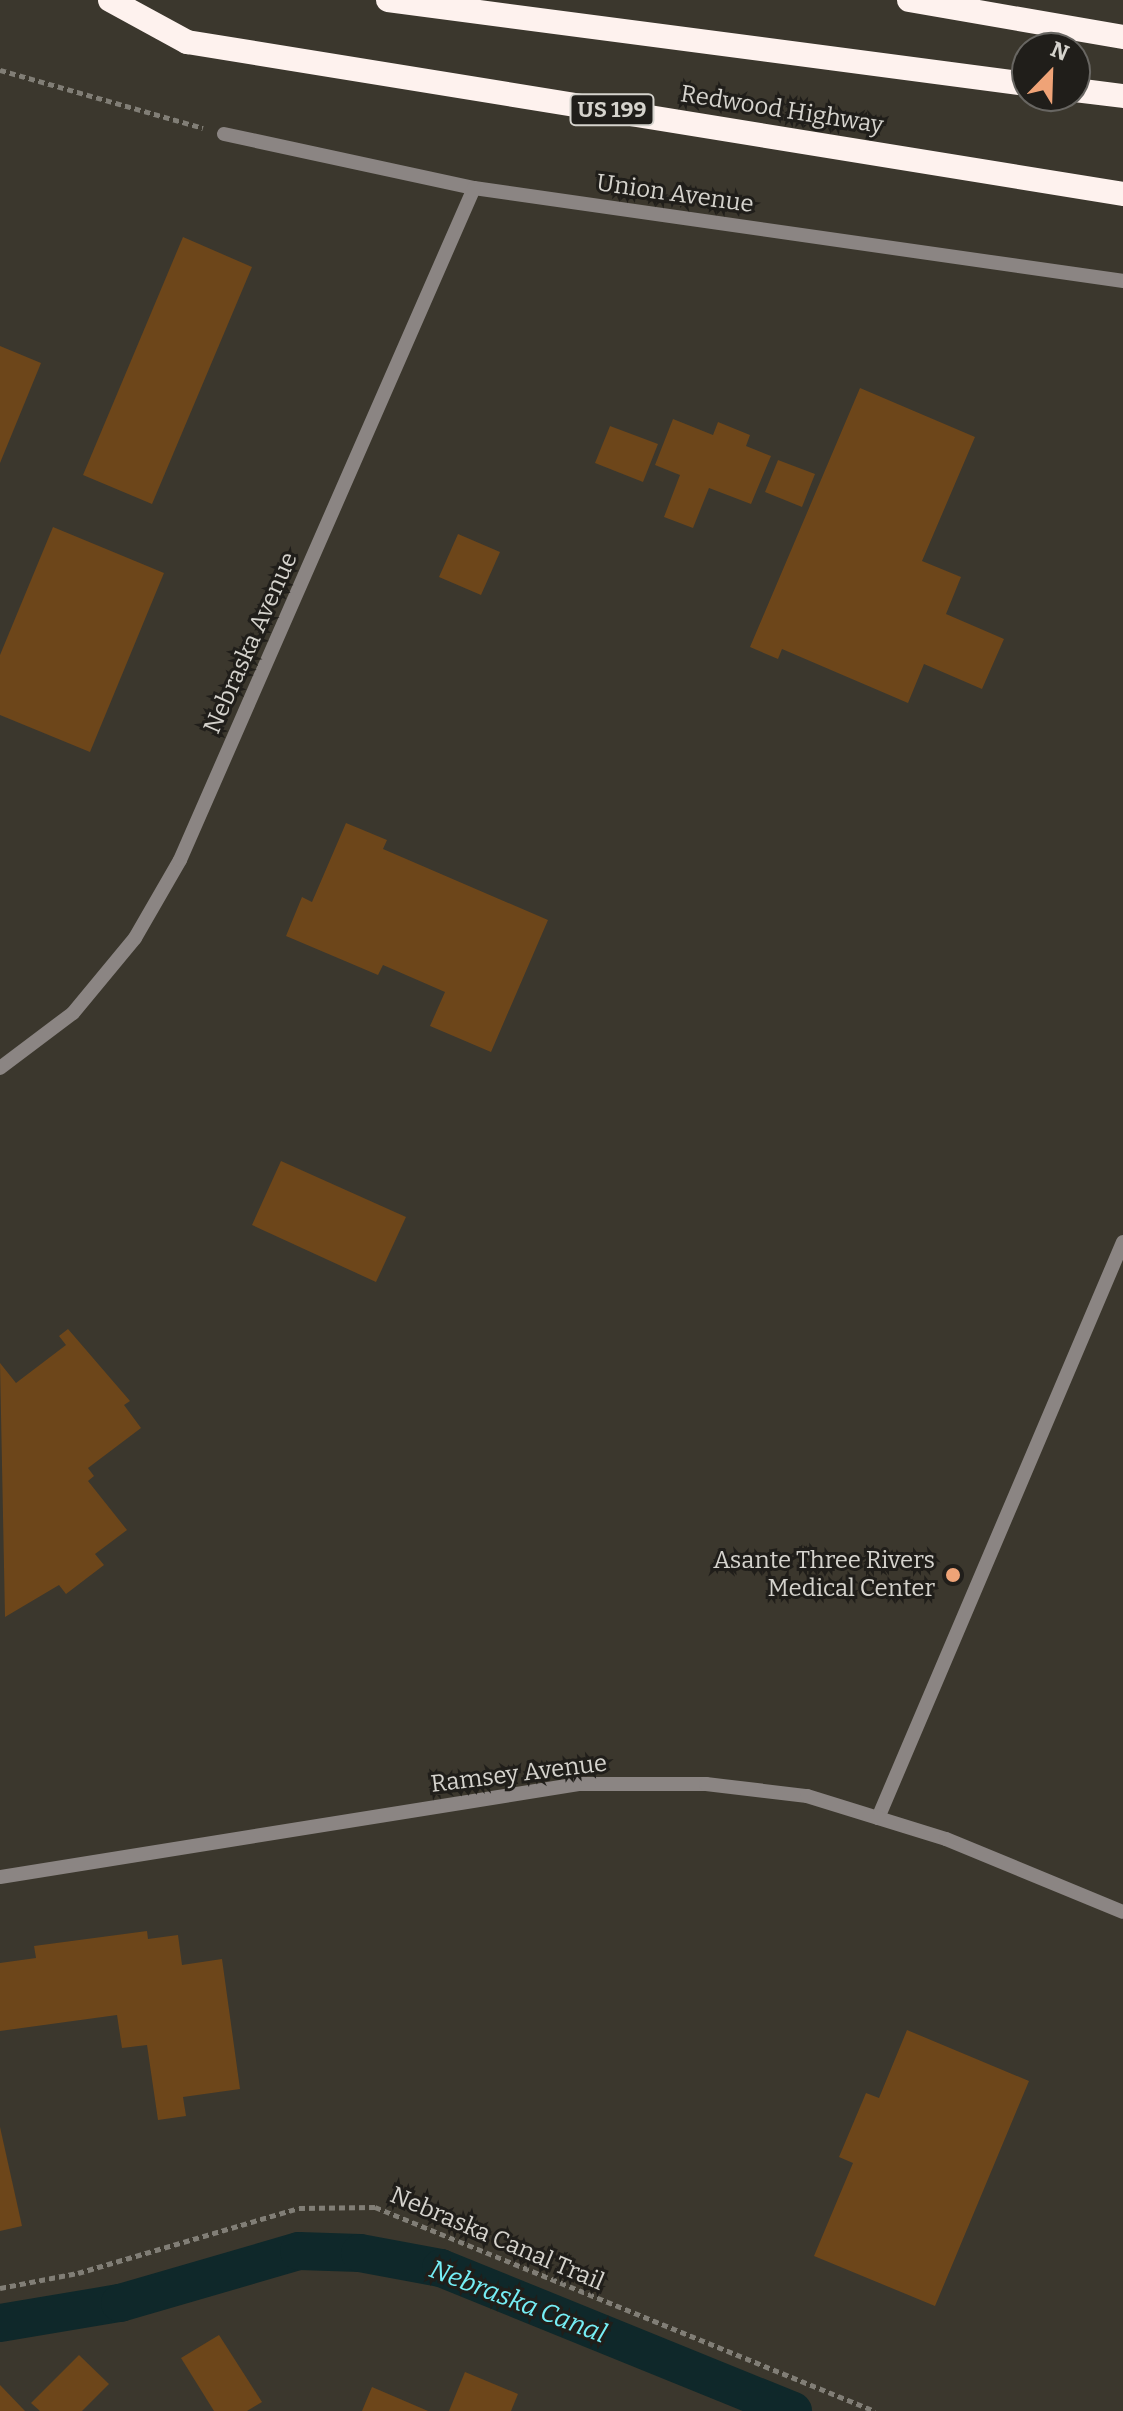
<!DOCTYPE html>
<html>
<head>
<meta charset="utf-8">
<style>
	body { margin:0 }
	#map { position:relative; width:1123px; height:2411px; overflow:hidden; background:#3b372d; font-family:Bitter,serif }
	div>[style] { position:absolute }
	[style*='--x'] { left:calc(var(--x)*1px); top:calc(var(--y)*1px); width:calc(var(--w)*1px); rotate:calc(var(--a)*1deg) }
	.canal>* { height:38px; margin:-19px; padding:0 19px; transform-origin:19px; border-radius:19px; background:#0f282a }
	.building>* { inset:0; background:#6d461a }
	.path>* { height:5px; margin-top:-2.5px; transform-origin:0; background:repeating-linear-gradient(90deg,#817e76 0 6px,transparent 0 10px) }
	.minor>* { height:14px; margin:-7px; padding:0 7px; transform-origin:7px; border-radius:7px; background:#8b8583 }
	.highway>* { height:24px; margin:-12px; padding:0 12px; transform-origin:12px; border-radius:12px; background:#fef2ee }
	.dots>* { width:22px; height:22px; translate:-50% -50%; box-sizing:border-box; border:4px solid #201e1a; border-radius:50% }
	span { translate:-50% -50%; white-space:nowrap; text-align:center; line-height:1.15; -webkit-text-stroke:6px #201e1a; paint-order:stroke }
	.shield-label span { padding:2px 6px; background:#201e1a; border:2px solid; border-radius:6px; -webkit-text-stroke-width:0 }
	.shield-label { font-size:22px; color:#d5d3cd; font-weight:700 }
	.street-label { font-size:24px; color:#d5d3cd }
	.poi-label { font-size:24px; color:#d5d3cd }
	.right { translate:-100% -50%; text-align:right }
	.water-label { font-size:26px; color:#75eef5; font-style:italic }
	.north { position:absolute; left:1011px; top:32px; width:80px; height:80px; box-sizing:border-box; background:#201e1a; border:2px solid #686662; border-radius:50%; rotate:23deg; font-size:22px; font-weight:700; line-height:32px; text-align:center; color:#d5d3cd }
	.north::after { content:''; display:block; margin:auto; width:28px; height:36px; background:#efa377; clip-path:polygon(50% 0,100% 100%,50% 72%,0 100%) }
</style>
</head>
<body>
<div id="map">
	<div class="canal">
		<i style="--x:0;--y:2323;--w:122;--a:-9.5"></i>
		<i style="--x:120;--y:2303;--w:186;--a:-16.2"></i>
		<i style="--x:299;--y:2251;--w:61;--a:1.9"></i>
		<i style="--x:360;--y:2253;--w:82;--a:10.5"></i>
		<i style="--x:441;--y:2268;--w:380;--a:22.1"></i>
	</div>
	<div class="building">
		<i style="clip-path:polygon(183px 237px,252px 267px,152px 504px,83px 475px)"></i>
		<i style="clip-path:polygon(0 346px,41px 363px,0 463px)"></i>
		<i style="clip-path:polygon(860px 388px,975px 437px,922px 561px,961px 577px,946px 614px,1004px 639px,982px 689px,924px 664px,908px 703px,782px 649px,778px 659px,750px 647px)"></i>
		<i style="clip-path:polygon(673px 419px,713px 435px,718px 422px,750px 435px,746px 446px,771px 456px,751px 504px,709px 488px,693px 528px,664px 517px,680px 475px,655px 465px)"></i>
		<i style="clip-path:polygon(610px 426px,658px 444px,643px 482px,595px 463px)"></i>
		<i style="clip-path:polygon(778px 460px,815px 474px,802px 507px,765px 492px)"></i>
		<i style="clip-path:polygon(53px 527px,164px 573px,90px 752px,0 715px,0 655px)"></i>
		<i style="clip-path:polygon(458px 534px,500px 552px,481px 595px,439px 577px)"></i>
		<i style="clip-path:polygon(346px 823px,387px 840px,383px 849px,548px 920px,491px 1052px,430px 1026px,445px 992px,383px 965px,378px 975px,286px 936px,302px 897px,312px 902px)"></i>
		<i style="clip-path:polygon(281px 1161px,406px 1217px,376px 1282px,252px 1225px)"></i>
		<i style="clip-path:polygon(68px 1329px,130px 1401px,124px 1405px,141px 1428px,88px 1468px,94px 1476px,88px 1481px,127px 1530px,95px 1554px,104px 1565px,66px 1594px,59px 1585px,5px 1617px,0 1363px,16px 1383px,66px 1345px,59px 1336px)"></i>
		<i style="clip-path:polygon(147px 1931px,148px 1939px,178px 1935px,182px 1965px,222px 1959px,240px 2089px,183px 2097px,186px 2116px,158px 2120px,147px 2045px,122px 2048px,117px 2015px,0 2031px,0 1963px,36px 1958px,34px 1946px)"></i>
		<i style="clip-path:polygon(907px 2030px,1029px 2081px,935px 2306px,814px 2256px,853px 2163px,839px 2157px,866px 2093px,879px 2098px)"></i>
		<i style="clip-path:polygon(0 2127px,22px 2226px,0 2231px)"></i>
		<i style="clip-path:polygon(219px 2335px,262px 2402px,247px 2411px,214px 2411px,181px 2358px)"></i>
		<i style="clip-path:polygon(79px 2355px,109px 2384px,82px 2411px,40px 2411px,31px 2403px)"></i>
		<i style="clip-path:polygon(465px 2372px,518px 2394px,511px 2411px,449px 2411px)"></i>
		<i style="clip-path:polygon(0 2385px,25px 2411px,0 2411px)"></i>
		<i style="clip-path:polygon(372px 2387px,428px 2411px,362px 2411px)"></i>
	</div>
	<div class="path">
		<i style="--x:0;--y:70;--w:211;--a:15.9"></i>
		<i style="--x:0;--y:2288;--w:79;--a:-10.9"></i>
		<i style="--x:78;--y:2273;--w:230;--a:-16.4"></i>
		<i style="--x:299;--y:2208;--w:76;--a:-0.8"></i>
		<i style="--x:375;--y:2207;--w:540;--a:22.2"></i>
	</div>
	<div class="minor">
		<i style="--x:224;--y:134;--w:256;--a:12.2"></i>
		<i style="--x:474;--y:188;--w:656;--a:8.15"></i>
		<i style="--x:0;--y:1068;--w:91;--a:-37"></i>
		<i style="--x:73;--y:1013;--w:97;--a:-50.4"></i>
		<i style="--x:135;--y:938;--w:90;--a:-60"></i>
		<i style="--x:180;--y:860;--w:733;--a:-66.37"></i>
		<i style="--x:878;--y:1818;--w:626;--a:-66.96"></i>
		<i style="--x:0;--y:1877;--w:586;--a:-9.13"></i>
		<i style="--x:579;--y:1784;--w:127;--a:0"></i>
		<i style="--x:706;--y:1784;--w:102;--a:6.8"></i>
		<i style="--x:807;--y:1796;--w:145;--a:17.2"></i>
		<i style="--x:946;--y:1839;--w:191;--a:22.4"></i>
	</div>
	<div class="highway">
		<i style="--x:110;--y:0;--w:88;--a:28.6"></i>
		<i style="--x:187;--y:42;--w:948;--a:9.22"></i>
		<i style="--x:388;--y:0;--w:644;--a:7.49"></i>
		<i style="--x:909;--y:0;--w:217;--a:9.8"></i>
		<i style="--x:1075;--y:90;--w:48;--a:7.1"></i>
	</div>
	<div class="dots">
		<i style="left:953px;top:1575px;background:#efa377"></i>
	</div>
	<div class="shield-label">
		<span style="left:612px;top:110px">US 199</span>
	</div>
	<div class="street-label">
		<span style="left:782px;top:110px;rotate:9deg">Redwood Highway</span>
		<span style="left:675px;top:194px;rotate:8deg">Union Avenue</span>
		<span style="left:251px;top:643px;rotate:-66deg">Nebraska Avenue</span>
		<span style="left:519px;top:1774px;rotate:-7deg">Ramsey Avenue</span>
		<span style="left:497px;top:2239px;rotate:23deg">Nebraska Canal Trail</span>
	</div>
	<div class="poi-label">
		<span class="right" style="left:935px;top:1575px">Asante Three Rivers<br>Medical Center</span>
	</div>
	<div class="water-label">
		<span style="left:518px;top:2302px;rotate:21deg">Nebraska Canal</span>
	</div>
	<div class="north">N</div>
</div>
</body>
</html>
